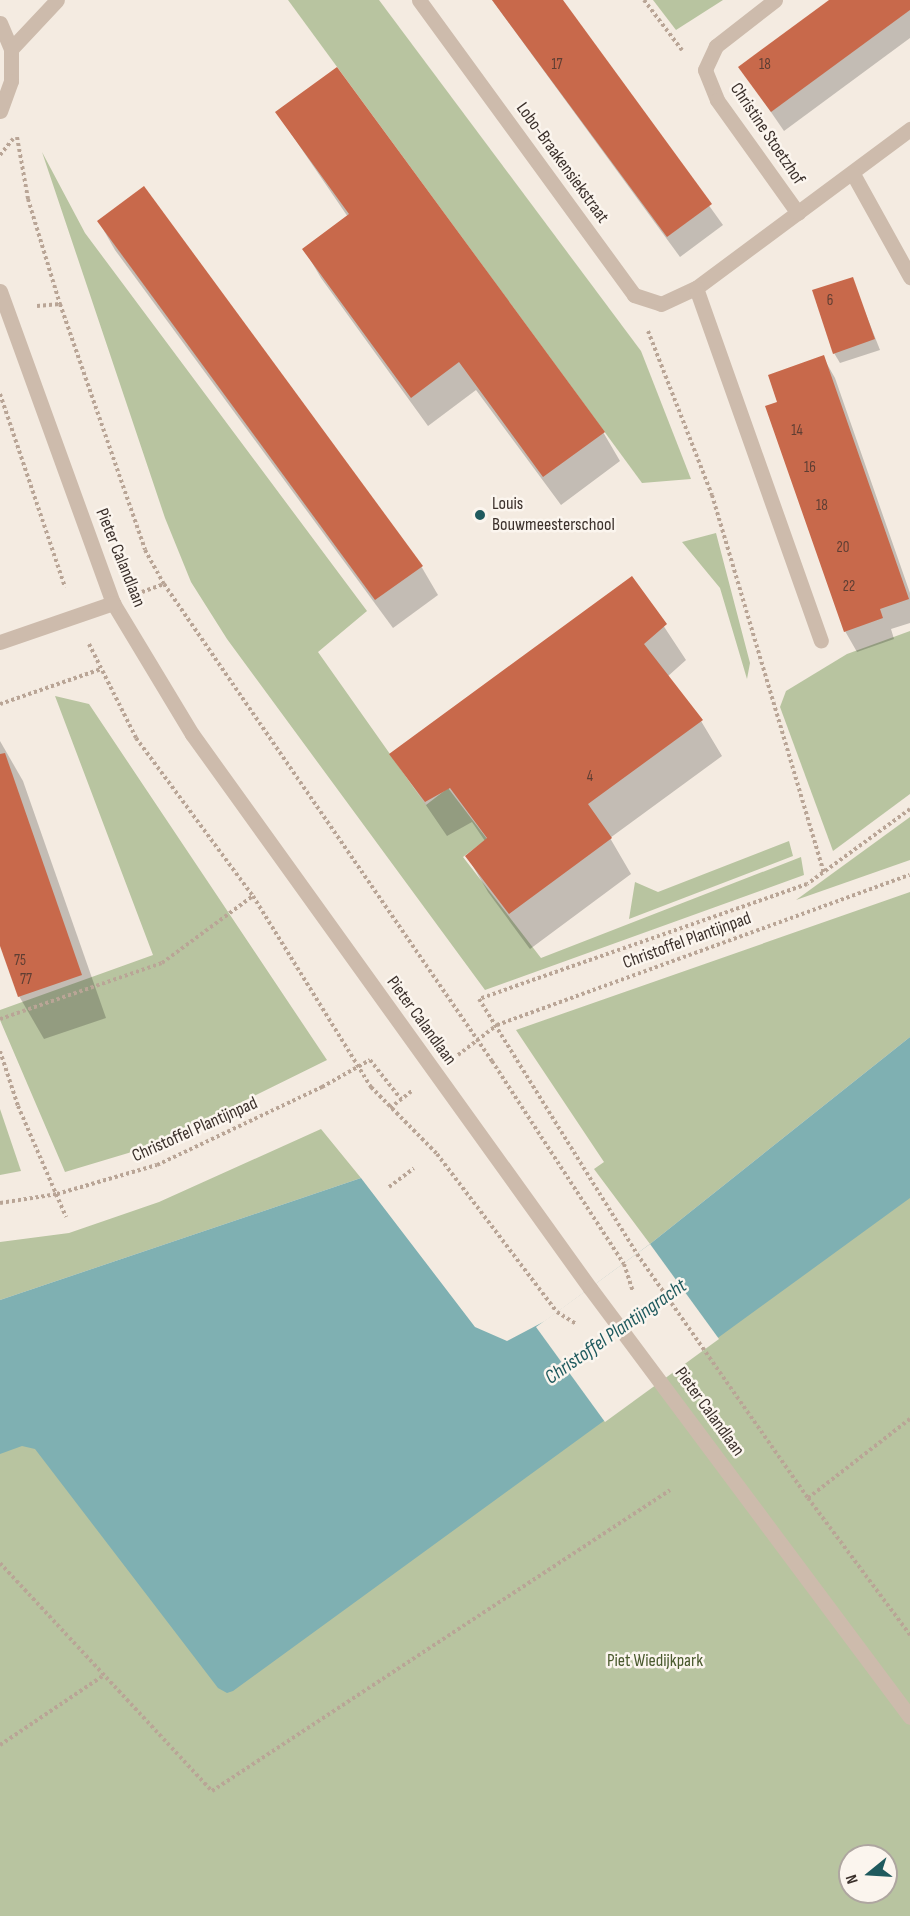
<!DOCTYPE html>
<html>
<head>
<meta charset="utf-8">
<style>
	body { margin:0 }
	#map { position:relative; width:910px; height:1916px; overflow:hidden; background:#f4ebe1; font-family:"Sofia Sans Condensed",sans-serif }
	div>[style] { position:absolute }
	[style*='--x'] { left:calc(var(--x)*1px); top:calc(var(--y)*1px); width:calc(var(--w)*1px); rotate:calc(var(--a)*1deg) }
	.green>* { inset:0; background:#b8c4a0 }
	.water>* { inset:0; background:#7fb0b2 }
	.pier>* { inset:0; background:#f4ebe1 }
	.shadow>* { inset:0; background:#0003 }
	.building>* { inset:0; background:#c8694b }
	.path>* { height:4px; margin-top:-2px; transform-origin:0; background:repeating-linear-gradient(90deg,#b9a596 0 3px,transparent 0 6px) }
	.minor>* { height:15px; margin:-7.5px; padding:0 7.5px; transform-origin:7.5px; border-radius:7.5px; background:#cdbbac }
	.dots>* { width:16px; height:16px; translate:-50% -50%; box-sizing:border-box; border:3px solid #fbf5ee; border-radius:50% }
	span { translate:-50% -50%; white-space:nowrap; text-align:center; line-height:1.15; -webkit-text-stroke:5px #fbf5ee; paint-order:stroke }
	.number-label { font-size:15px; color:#5e3e33 }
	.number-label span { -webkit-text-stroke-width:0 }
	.street-label { font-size:18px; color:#3b302b }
	.poi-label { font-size:18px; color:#3b302b }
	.left { translate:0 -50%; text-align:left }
	.park-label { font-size:18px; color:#4a5a2e }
	.water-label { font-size:20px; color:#1f5a5e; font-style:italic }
	.north { position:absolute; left:838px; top:1844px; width:60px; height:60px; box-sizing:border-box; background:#fbf5ee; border:2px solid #aea6a0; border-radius:50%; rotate:252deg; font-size:16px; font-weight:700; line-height:24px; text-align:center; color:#3b302b }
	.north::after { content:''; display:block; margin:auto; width:21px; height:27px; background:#1f5a5e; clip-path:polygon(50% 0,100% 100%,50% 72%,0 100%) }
</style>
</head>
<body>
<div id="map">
	<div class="green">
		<i style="clip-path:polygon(288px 0,379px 0,641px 351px,691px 479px,642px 483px)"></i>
		<i style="clip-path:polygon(653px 0,723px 0,676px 30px)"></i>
		<i style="clip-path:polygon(42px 152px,85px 233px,367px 611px,318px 652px,426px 805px,448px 788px,487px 839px,463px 857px,541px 958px,801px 857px,804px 875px,485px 990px,227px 639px,191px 582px,165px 518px)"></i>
		<i style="clip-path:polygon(716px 533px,750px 663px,747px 679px,720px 588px,682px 542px)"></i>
		<i style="clip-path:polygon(910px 631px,910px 794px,833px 851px,780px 707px,786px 691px,847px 654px)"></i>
		<i style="clip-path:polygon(55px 696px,89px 704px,327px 1060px,155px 1145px,65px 1172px,0 1020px,0 1010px,153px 955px)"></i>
		<i style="clip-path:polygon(910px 817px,910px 860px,796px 900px)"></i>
		<i style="clip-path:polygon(789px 841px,793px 856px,629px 919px,635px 882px,658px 892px)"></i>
		<i style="clip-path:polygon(910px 892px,910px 1037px,650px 1244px,594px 1169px,604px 1162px,516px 1030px)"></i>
		<i style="clip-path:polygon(0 1109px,21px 1171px,0 1175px)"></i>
		<i style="clip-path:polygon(321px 1129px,361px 1178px,0 1300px,0 1242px,69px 1233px,159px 1202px)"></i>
		<i style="clip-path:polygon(evenodd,910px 1180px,910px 1916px,0 1916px,0 1444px,66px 1422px,296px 1593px,910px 1180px,850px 1856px,886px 1856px,886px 1892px,850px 1892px,850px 1856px)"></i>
	</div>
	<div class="water">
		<i style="clip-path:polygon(910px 1037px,910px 1198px,233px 1691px,227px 1693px,218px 1688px,35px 1449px,22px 1446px,0 1454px,0 1300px,361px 1178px,475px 1327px,507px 1341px,545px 1321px,650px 1244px)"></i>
	</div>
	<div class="pier">
		<i style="clip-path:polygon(650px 1244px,719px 1339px,605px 1422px,536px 1327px)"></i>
	</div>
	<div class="shadow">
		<i style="clip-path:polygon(492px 0,561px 0,723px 225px,680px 257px)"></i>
		<i style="clip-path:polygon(831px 0,910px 0,910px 38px,784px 131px,740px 67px)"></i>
		<i style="clip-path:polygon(277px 113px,603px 432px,620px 461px,561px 505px,476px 390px,428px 426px,321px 278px,304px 249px,348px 217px)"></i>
		<i style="clip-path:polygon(99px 222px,421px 566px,438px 595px,393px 628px,115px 250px)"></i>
		<i style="clip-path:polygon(852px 279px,880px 350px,840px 363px,834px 353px)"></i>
		<i style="clip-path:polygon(823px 357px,835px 378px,910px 593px,910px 623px,891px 629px,894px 639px,857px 652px,845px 631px)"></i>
		<i style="clip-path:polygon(632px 578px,686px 660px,667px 677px,701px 721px,722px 756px,610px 838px,631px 874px,530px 949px,488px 892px,467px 856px,485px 841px,472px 822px,447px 836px,391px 754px)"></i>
		<i style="clip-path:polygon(0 741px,23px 781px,106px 1018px,44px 1039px,19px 996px,0 941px)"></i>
	</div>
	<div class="building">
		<i style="clip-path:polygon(492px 0,563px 0,712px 204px,667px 237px)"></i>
		<i style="clip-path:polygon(829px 0,910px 0,910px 10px,771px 112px,738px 67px)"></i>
		<i style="clip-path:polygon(337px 67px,605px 432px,543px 477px,459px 362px,411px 398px,302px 249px,349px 214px,275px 112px)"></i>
		<i style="clip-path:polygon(144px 186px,423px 566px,375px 600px,97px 221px)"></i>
		<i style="clip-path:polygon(853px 277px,875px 339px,833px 354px,812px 290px)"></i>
		<i style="clip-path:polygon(824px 355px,909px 599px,880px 609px,883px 618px,844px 632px,765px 406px,777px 402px,768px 375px)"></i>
		<i style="clip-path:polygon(632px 576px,667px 624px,644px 644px,703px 720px,588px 804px,612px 838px,509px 914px,465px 856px,487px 838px,450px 788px,425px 802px,389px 754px)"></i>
		<i style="clip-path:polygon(5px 753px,82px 975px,18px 997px,0 946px,0 754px)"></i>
	</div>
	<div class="path">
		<i style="--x:644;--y:0;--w:63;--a:52.8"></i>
		<i style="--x:17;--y:137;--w:63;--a:79.9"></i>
		<i style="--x:28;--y:199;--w:110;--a:73.1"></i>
		<i style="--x:60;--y:304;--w:260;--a:70.9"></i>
		<i style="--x:145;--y:550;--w:39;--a:61"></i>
		<i style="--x:164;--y:584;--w:579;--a:55.49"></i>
		<i style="--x:492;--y:1061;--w:242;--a:57"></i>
		<i style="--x:624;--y:1264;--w:28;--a:72"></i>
		<i style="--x:0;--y:155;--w:21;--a:-51"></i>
		<i style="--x:37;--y:306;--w:23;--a:-5"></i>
		<i style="--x:648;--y:331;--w:176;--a:68.7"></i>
		<i style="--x:712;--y:495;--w:393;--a:73.5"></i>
		<i style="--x:0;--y:394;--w:204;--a:71.4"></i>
		<i style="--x:142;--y:592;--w:23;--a:-20"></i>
		<i style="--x:89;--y:644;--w:105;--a:63.4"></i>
		<i style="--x:136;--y:738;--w:197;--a:53.5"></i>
		<i style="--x:253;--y:896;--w:225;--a:58.3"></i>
		<i style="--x:371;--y:1087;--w:94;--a:45.4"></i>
		<i style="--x:437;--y:1154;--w:198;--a:52.8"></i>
		<i style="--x:557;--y:1312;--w:22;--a:32"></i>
		<i style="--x:0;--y:704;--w:107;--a:-19.1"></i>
		<i style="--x:910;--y:809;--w:127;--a:143.9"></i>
		<i style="--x:807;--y:884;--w:348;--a:160.7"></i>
		<i style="--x:479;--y:999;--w:300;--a:58.2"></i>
		<i style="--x:637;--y:1254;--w:298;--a:55"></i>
		<i style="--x:808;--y:1498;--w:171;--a:53.3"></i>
		<i style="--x:0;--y:1019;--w:171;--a:-19.1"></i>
		<i style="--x:162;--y:963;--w:113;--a:-36.4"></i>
		<i style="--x:0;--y:1051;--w:58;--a:71.9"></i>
		<i style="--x:18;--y:1106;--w:121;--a:66.6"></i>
		<i style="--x:458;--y:1055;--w:49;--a:-37.6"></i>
		<i style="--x:497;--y:1025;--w:439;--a:-20"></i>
		<i style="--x:390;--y:1108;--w:28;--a:-38"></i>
		<i style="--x:389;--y:1187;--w:31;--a:-37"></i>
		<i style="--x:0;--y:1203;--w:58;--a:-9"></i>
		<i style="--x:57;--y:1194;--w:104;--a:-16.2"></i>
		<i style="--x:157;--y:1165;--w:183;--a:-25.3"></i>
		<i style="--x:322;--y:1087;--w:55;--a:-29.4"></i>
		<i style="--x:370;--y:1060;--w:50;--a:51.5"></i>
		<i style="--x:808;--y:1498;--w:129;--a:-37.8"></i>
		<i style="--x:0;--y:1563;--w:311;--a:47.1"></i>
		<i style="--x:212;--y:1791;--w:548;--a:-33.31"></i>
		<i style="--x:0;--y:1745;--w:125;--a:-33.9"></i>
	</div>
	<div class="minor">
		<i style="--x:419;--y:0;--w:365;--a:53.9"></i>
		<i style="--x:634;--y:295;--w:28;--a:18"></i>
		<i style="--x:661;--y:304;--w:38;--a:-25"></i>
		<i style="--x:696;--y:288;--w:267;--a:-36.6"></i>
		<i style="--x:775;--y:0;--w:75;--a:142.1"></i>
		<i style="--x:716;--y:46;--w:26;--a:115"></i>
		<i style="--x:705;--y:70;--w:32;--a:68"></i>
		<i style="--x:717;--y:100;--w:139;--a:54.4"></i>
		<i style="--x:0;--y:23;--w:28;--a:67"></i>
		<i style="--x:11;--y:49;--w:32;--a:90"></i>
		<i style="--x:11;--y:81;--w:32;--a:110"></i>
		<i style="--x:11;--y:49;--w:67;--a:-46.8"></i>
		<i style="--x:853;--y:174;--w:118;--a:61"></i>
		<i style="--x:696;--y:288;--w:374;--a:70.5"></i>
		<i style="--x:0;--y:291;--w:332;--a:70.1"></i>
		<i style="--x:113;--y:603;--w:153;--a:58.9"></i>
		<i style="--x:192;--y:734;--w:682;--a:54.31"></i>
		<i style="--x:590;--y:1288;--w:535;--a:53.28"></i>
		<i style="--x:0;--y:642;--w:120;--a:-19"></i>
	</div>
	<div class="dots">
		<i style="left:480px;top:515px;background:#1f5a5e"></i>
	</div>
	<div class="number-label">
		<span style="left:557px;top:65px">17</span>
		<span style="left:765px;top:65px">18</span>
		<span style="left:830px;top:301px">6</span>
		<span style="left:797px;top:431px">14</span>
		<span style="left:810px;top:468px">16</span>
		<span style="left:822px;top:506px">18</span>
		<span style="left:843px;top:548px">20</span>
		<span style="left:849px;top:587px">22</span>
		<span style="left:590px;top:777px">4</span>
		<span style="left:20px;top:961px">75</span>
		<span style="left:26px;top:980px">77</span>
	</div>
	<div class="street-label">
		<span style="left:767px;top:134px;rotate:56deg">Christine Stoetzhof</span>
		<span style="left:562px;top:163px;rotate:54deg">Lobo-Braakensiekstraat</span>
		<span style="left:120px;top:558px;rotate:68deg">Pieter Calandlaan</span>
		<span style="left:687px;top:941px;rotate:-20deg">Christoffel Plantijnpad</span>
		<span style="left:421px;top:1021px;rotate:54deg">Pieter Calandlaan</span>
		<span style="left:195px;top:1130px;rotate:-24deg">Christoffel Plantijnpad</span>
		<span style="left:709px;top:1412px;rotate:54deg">Pieter Calandlaan</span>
	</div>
	<div class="poi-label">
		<span class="left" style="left:492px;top:515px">Louis<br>Bouwmeesterschool</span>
	</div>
	<div class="park-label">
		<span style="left:655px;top:1661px">Piet Wiedijkpark</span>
	</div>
	<div class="water-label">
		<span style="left:616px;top:1332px;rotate:-35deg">Christoffel Plantijngracht</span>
	</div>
	<div class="north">N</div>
</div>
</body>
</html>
